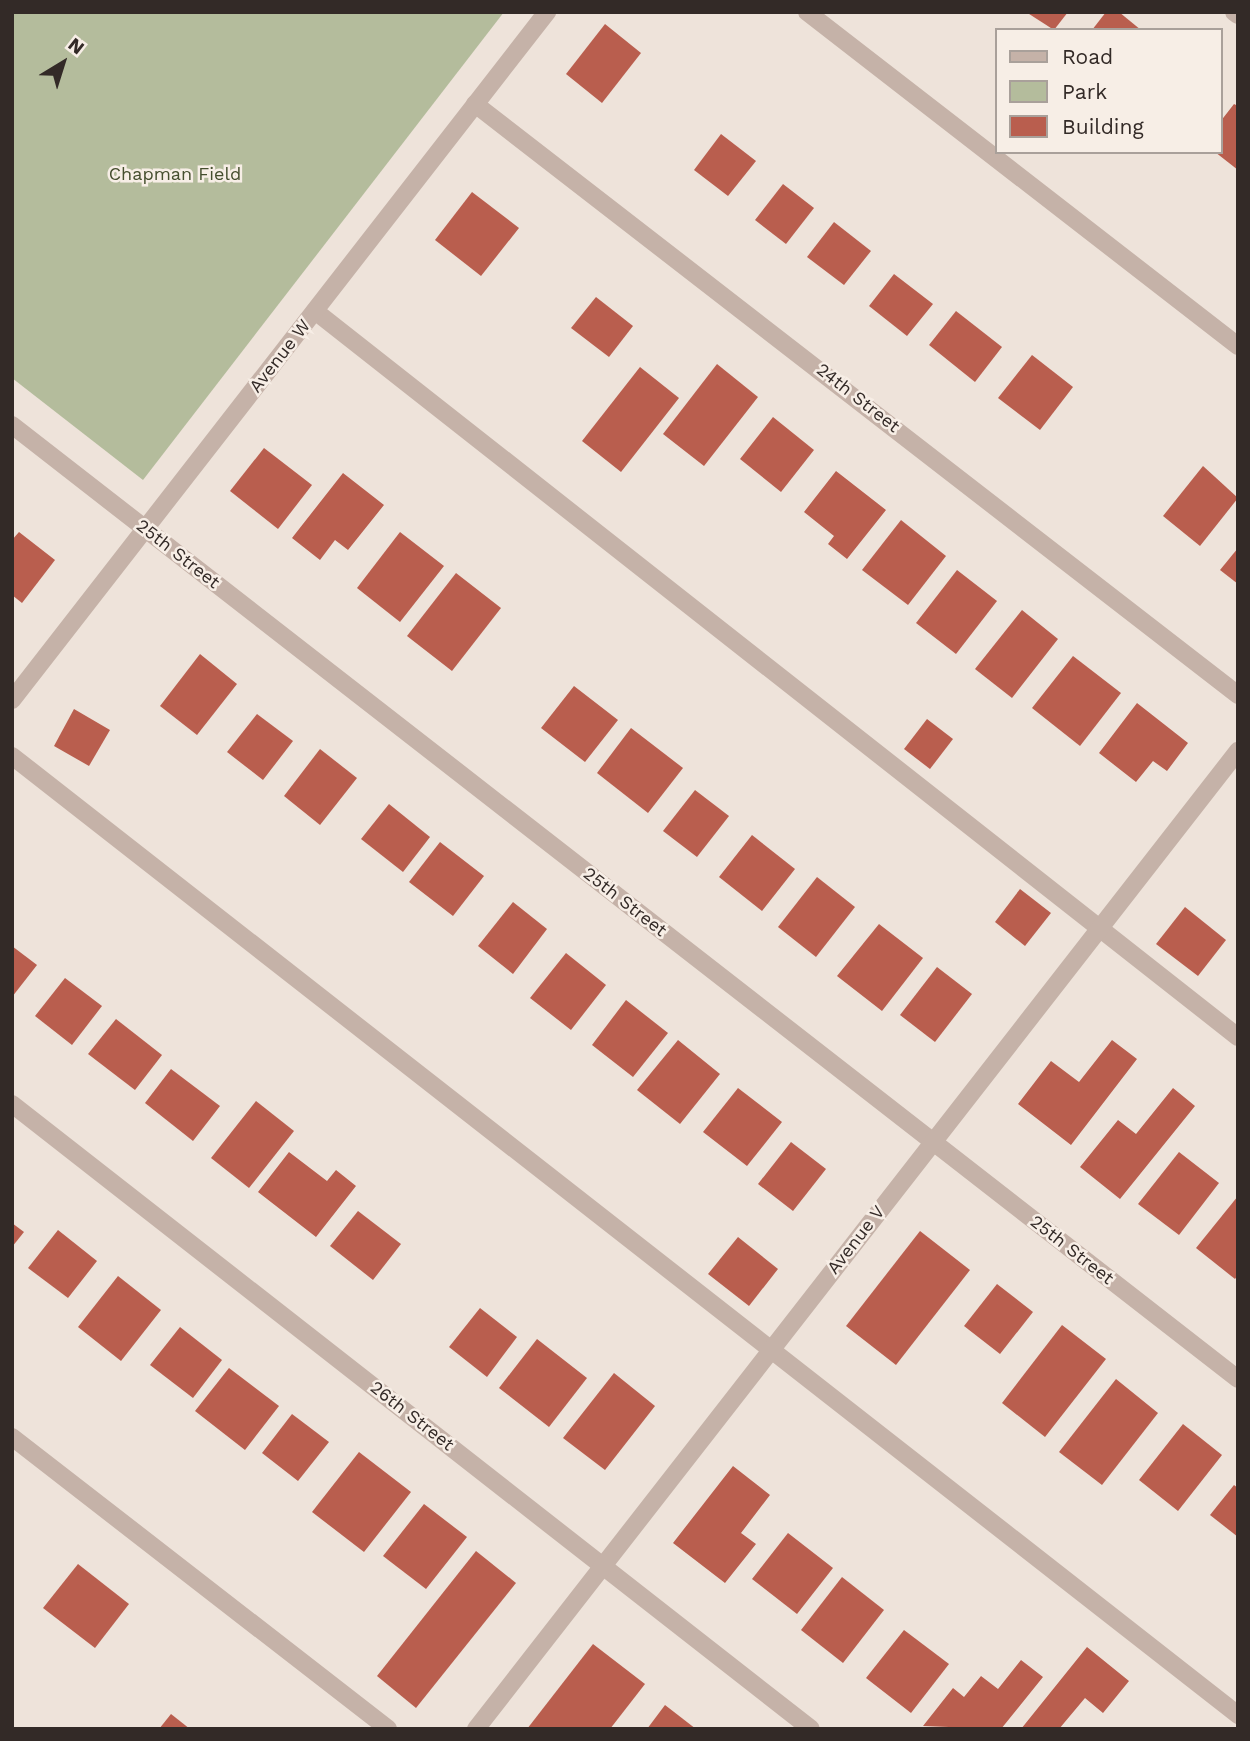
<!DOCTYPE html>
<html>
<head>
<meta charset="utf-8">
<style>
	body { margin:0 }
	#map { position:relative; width:1250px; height:1741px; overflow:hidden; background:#eee3da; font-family:"Work Sans",sans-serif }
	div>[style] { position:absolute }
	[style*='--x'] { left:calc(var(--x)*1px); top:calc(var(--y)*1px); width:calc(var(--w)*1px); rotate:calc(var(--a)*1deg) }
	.green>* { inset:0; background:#b4bc9c }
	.building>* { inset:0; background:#b95e4e }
	.minor>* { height:18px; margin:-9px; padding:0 9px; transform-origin:9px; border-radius:9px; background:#c5b2a8 }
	span { translate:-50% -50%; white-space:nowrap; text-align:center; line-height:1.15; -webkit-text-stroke:5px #f7eee6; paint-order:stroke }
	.park-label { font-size:18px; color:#454e2e }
	.street-label { font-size:18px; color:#332a27 }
	.frame { position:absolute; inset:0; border:14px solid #332a27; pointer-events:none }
	.legend { position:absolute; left:995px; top:28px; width:228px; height:126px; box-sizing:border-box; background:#f7eee6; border:2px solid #a9a09a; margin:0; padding:9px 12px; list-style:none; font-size:21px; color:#332a27 }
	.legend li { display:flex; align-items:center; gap:14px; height:35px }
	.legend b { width:35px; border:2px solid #a9a09a }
	.north { position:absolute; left:28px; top:28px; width:70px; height:70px; -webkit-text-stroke:5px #f7eee6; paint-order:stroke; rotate:38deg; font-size:19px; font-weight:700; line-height:28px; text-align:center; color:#332a27 }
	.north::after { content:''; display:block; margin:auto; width:24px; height:32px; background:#332a27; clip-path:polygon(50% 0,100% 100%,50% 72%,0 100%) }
</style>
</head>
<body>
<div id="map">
	<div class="green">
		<i style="clip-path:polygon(12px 12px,504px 12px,143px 480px,12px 378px)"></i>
	</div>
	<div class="building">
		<i style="clip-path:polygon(1026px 12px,1068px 12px,1054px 30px)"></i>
		<i style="clip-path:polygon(1106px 12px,1119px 12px,1141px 30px,1092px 30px)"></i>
		<i style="clip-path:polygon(605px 24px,641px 53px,602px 103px,566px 74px)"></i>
		<i style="clip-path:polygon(1234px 104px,1238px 106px,1238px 170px,1215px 152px,1220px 152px,1220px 122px)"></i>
		<i style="clip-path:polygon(721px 134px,756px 161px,728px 196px,694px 170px)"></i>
		<i style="clip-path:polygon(783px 184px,814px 208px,786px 244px,755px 220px)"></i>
		<i style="clip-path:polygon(472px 192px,519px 228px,481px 276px,435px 240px)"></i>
		<i style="clip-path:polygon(834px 222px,871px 251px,844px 285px,807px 257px)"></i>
		<i style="clip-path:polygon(894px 274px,933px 304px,907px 336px,869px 306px)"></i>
		<i style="clip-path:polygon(596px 297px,633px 326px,609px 357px,571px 328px)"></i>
		<i style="clip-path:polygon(956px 311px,1002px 347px,975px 382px,929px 345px)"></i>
		<i style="clip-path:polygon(1032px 355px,1073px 387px,1040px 430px,998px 398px)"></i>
		<i style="clip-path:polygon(717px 364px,758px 397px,704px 466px,663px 434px)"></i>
		<i style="clip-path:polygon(640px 367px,679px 398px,621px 472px,582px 441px)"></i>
		<i style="clip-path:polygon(773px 417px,814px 450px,781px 492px,740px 459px)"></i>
		<i style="clip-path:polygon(264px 448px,312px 485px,278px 529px,230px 491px)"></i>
		<i style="clip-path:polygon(1203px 466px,1238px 498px,1200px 546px,1163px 516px)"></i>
		<i style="clip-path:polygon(836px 471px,886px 510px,847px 559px,828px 544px,834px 536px,804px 512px)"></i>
		<i style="clip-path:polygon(343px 473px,384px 505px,348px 550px,335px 540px,320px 560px,292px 538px)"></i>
		<i style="clip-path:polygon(901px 520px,946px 556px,908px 605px,862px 570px)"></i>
		<i style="clip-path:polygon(19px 532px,55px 560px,22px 603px,12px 595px,12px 540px)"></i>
		<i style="clip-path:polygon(400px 532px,444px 566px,400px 622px,357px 588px)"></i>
		<i style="clip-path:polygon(1238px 548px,1238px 584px,1220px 570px)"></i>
		<i style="clip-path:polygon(957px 570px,997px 601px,956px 654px,916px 623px)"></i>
		<i style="clip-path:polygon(456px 573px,501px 608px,452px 671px,407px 636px)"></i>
		<i style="clip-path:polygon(1022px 610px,1058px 639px,1012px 698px,975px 669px)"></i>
		<i style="clip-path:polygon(200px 654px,237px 684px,197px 735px,160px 706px)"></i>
		<i style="clip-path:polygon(1073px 656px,1121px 693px,1080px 746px,1032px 708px)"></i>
		<i style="clip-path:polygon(574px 686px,618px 720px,585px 762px,541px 728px)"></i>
		<i style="clip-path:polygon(1137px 703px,1188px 743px,1167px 771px,1153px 761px,1136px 782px,1099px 753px)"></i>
		<i style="clip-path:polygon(74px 709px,110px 730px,89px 766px,54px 746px)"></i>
		<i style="clip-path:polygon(257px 714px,293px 741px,263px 780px,227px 752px)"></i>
		<i style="clip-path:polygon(927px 719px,953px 739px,930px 769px,904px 749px)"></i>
		<i style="clip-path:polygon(631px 728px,683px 768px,648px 813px,597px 773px)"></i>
		<i style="clip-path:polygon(320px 749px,357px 778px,320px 825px,284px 796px)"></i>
		<i style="clip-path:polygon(695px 790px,729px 816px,697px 857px,663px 831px)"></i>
		<i style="clip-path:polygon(389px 804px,430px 837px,403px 872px,361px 839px)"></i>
		<i style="clip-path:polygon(752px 835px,795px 869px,762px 911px,719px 877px)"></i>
		<i style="clip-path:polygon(440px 842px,484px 876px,453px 916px,409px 882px)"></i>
		<i style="clip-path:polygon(817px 877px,855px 907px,816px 957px,778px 927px)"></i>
		<i style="clip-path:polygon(1020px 889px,1051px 913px,1025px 946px,995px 922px)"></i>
		<i style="clip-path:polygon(513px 902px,547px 929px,513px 974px,478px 946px)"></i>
		<i style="clip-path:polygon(1185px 907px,1226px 940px,1198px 976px,1156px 944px)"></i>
		<i style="clip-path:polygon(879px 924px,923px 958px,882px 1011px,837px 976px)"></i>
		<i style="clip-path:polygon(12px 946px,37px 965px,12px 997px)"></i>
		<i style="clip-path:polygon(566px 953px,606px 985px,571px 1030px,530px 998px)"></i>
		<i style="clip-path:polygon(937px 967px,972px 994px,935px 1042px,900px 1015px)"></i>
		<i style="clip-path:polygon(65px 978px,102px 1006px,72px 1045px,35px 1016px)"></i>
		<i style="clip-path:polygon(626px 1000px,668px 1033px,633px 1077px,592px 1045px)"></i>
		<i style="clip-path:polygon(116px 1019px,162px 1055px,135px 1090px,88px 1054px)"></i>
		<i style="clip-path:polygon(678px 1040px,720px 1074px,680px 1124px,637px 1090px)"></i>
		<i style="clip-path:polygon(1112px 1040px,1137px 1059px,1071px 1145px,1018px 1104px,1051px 1061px,1079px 1082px)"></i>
		<i style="clip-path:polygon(171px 1069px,220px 1106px,193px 1141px,145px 1103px)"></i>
		<i style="clip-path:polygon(738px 1088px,782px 1122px,747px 1166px,703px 1132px)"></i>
		<i style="clip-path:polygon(1173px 1088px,1195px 1106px,1120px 1199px,1080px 1167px,1118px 1120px,1136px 1134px)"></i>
		<i style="clip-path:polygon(256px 1101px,294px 1131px,249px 1188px,211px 1158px)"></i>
		<i style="clip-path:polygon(791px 1142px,826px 1169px,793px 1211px,758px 1184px)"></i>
		<i style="clip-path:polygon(289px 1152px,327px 1181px,336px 1170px,356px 1186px,316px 1237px,258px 1192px)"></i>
		<i style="clip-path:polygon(1179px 1152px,1219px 1183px,1179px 1235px,1138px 1204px)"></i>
		<i style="clip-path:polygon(1238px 1196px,1238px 1275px,1235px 1279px,1196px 1248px)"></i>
		<i style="clip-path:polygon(358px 1211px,401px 1244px,373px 1280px,330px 1246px)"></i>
		<i style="clip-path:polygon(12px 1223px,24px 1232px,12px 1247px)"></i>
		<i style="clip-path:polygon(58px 1230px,97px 1261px,68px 1298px,28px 1268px)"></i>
		<i style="clip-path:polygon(920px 1231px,970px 1270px,896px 1365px,846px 1326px)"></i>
		<i style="clip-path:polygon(738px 1237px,778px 1269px,749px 1306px,708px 1274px)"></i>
		<i style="clip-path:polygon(118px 1276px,161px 1310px,121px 1361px,78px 1327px)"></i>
		<i style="clip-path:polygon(997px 1284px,1033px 1312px,1000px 1354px,964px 1326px)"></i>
		<i style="clip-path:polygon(480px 1308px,517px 1337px,487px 1377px,449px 1347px)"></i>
		<i style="clip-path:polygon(1062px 1325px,1106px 1359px,1045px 1437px,1002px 1403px)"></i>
		<i style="clip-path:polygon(180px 1327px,222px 1360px,193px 1398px,150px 1365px)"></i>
		<i style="clip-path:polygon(537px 1339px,587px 1378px,549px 1427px,499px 1388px)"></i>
		<i style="clip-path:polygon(229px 1368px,279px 1406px,245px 1450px,195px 1411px)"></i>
		<i style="clip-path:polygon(614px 1373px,655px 1406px,605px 1470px,563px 1438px)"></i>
		<i style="clip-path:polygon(1116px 1379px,1158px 1413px,1102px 1485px,1059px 1452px)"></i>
		<i style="clip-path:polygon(292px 1414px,329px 1442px,298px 1481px,262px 1453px)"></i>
		<i style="clip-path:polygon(1183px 1424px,1222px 1455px,1178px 1511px,1139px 1480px)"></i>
		<i style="clip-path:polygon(359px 1452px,411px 1492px,364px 1552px,312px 1512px)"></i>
		<i style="clip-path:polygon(733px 1466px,770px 1495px,741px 1533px,756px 1544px,725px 1583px,673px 1543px)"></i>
		<i style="clip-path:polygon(1234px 1485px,1238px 1488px,1238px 1537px,1210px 1515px)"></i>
		<i style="clip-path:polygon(424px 1504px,467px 1537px,426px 1589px,383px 1556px)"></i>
		<i style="clip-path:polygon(788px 1533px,833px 1568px,797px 1614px,752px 1579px)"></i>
		<i style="clip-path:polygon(476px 1551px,516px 1583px,416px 1708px,377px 1676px)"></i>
		<i style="clip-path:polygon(78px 1564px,129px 1604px,95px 1648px,43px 1608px)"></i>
		<i style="clip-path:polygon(842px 1577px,884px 1610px,843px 1663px,801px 1630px)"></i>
		<i style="clip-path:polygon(904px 1630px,949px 1664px,911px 1713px,866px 1678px)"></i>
		<i style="clip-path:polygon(593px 1644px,645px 1684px,610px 1729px,527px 1729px)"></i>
		<i style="clip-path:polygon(1087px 1647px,1129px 1681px,1103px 1713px,1085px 1698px,1059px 1729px,1021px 1729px)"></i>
		<i style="clip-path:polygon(1021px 1660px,1043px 1677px,1001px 1729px,923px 1726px,953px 1688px,964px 1697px,981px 1676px,998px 1689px)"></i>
		<i style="clip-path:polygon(665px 1705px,696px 1729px,647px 1729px)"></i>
		<i style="clip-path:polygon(171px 1714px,190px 1729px,159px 1729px)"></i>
	</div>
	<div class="minor">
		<i style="--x:807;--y:12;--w:545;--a:37.77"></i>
		<i style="--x:1234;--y:12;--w:5;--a:37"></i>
		<i style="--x:475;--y:104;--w:965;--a:37.76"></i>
		<i style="--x:315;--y:311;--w:1174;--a:38.19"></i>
		<i style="--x:12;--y:425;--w:1553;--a:37.89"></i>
		<i style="--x:12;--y:700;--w:872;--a:-52.13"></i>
		<i style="--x:12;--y:756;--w:1557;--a:38.03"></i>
		<i style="--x:12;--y:1104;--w:1014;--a:38.03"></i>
		<i style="--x:12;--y:1437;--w:476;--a:37.8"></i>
		<i style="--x:476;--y:1729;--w:1240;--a:-52.08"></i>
	</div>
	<div class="park-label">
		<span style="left:175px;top:174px">Chapman Field</span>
	</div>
	<div class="street-label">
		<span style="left:280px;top:356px;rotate:-52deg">Avenue W</span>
		<span style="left:858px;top:398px;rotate:38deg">24th Street</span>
		<span style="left:178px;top:554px;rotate:38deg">25th Street</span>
		<span style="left:625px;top:902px;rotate:38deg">25th Street</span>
		<span style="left:856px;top:1240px;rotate:-52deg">Avenue V</span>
		<span style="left:1072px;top:1250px;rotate:38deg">25th Street</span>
		<span style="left:412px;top:1416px;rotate:38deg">26th Street</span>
	</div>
	<div class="frame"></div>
	<ul class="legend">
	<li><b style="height:9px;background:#c5b2a8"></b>Road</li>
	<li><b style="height:19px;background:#b4bc9c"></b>Park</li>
	<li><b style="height:19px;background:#b95e4e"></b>Building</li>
	</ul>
	<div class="north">N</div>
</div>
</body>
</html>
